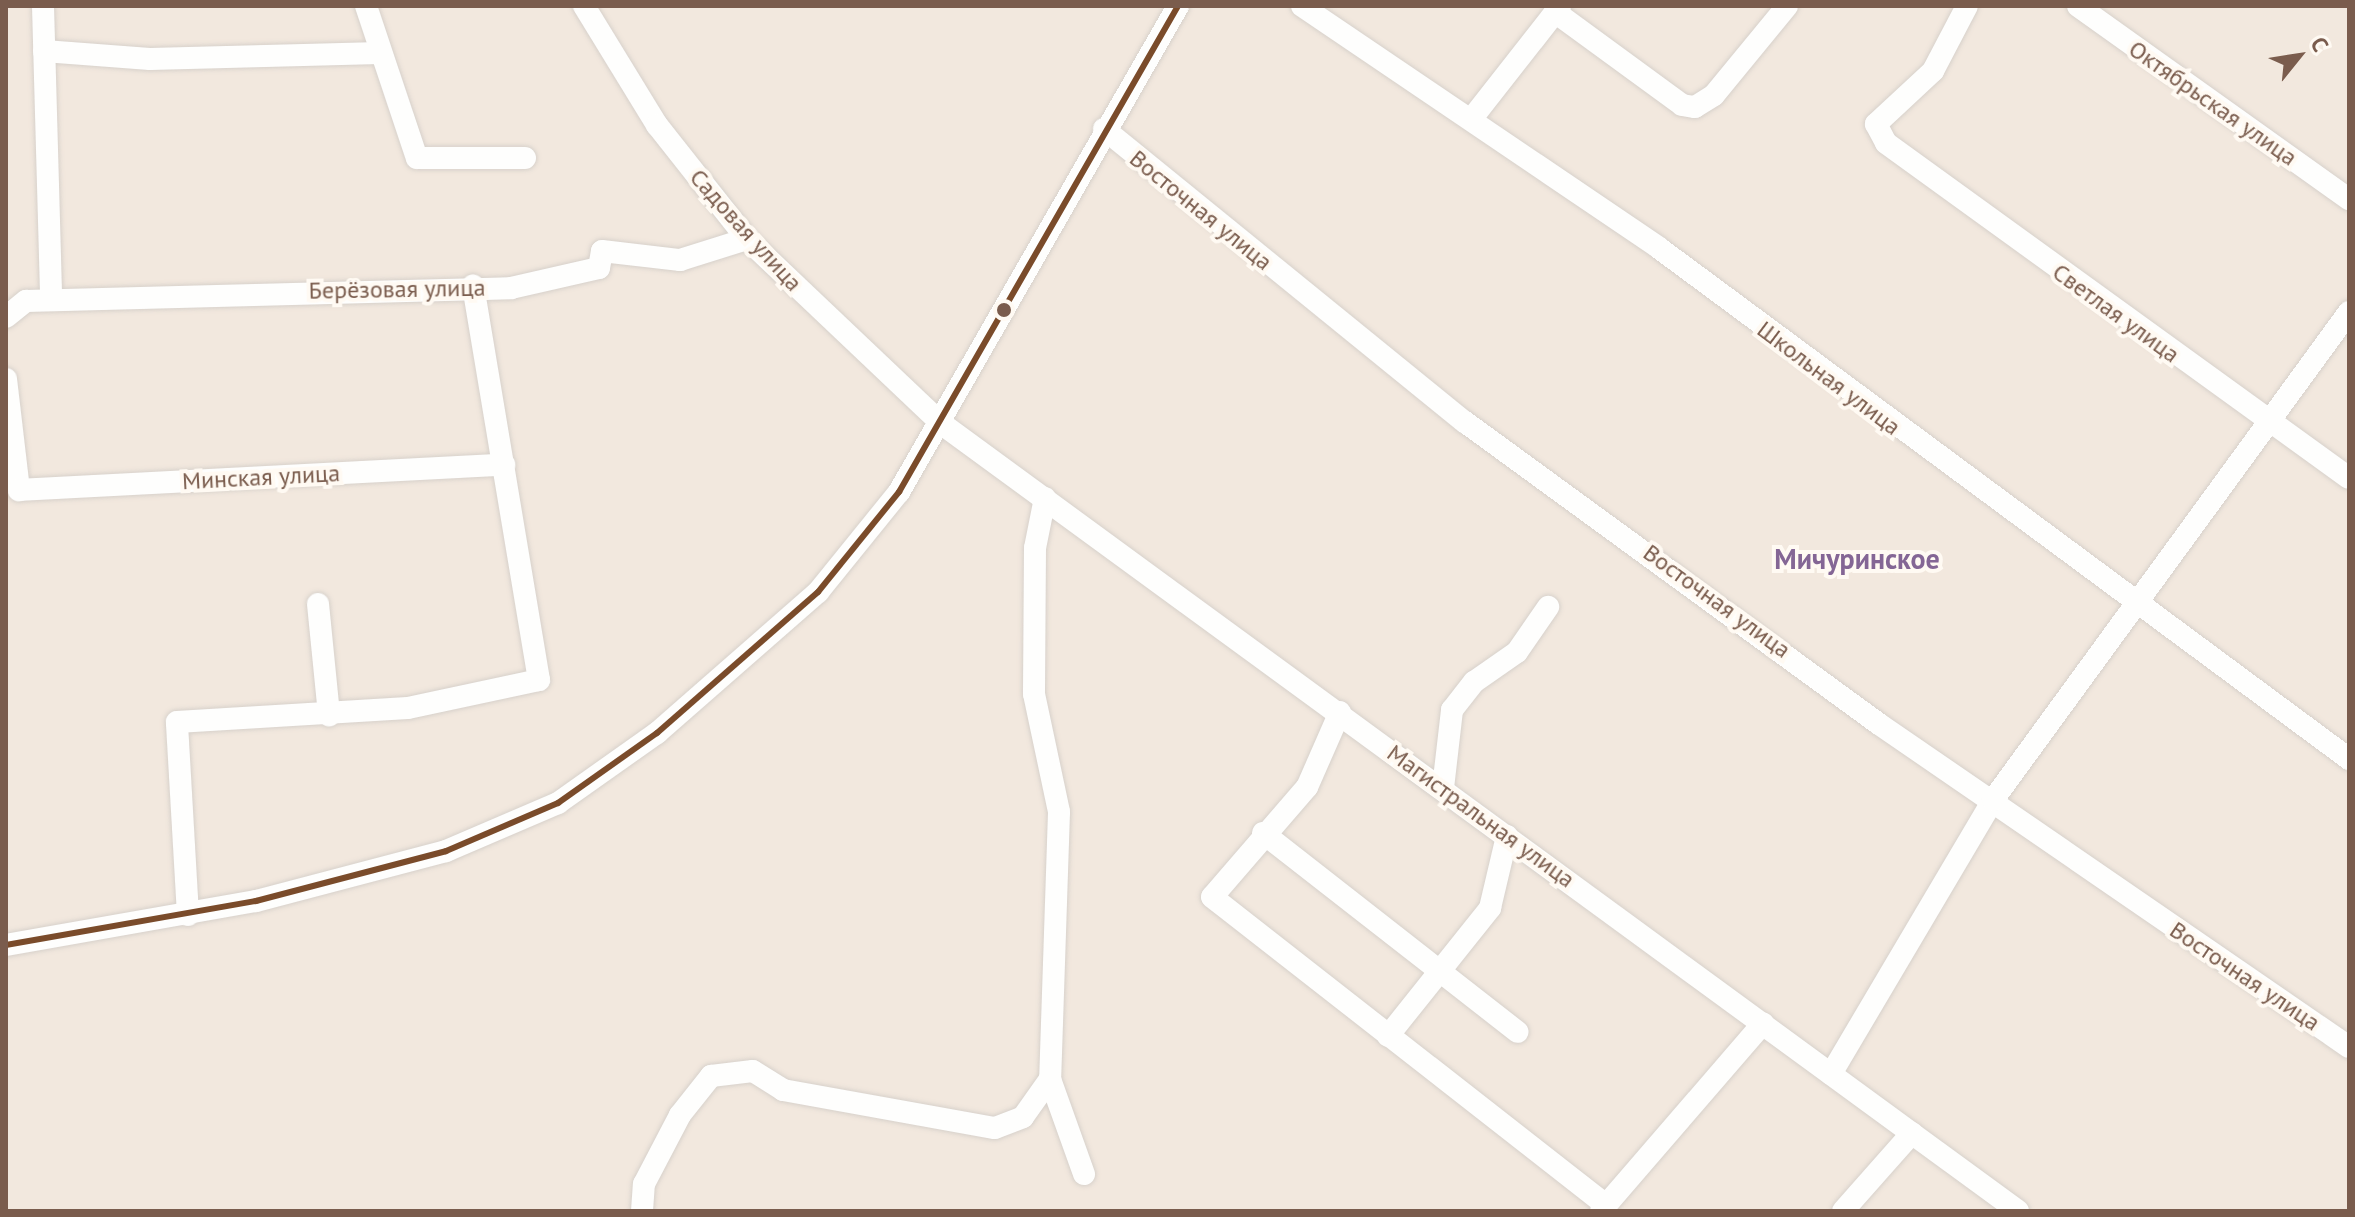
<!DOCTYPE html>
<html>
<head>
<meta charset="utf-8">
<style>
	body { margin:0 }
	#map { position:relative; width:2355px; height:1217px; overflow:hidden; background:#f9f5f0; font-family:"PT Sans",sans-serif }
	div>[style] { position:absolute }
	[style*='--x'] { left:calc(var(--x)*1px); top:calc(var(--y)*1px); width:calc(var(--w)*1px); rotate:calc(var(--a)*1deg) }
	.residential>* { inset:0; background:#f2e8de }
	.roads { filter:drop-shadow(0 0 2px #d7d1cb) drop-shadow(0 0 2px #d7d1cb) }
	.minor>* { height:22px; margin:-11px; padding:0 11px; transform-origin:11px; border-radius:11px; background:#fefefd }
	.bus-1>* { height:6px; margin:-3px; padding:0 3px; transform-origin:3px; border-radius:3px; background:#7a4b2a }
	.dots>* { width:22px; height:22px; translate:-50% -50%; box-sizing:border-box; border:4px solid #fffaf3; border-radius:50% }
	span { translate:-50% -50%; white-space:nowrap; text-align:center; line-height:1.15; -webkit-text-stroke:8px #fffaf3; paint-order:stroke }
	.street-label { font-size:24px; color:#7a5c4d }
	.quarter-label { font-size:28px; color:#846695; font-weight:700 }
	.frame { position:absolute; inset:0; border:8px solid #7a5c4d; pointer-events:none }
	.north { position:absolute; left:2259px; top:16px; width:80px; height:80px; -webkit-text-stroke:6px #fffaf3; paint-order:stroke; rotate:60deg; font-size:22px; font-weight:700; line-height:32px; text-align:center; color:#7a5c4d }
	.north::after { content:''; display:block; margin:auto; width:28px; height:36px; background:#7a5c4d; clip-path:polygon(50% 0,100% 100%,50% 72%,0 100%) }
</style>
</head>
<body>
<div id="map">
	<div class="residential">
		<i style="clip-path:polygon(6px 6px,2349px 6px,2349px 1211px,6px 1211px)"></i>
	</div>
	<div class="roads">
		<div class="minor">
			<i style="--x:43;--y:6;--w:294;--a:88.4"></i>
			<i style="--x:366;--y:6;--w:160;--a:71.5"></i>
			<i style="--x:417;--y:158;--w:108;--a:0"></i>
			<i style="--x:584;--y:6;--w:140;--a:58.5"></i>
			<i style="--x:657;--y:125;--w:145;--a:51.7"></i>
			<i style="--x:747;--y:239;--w:269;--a:43.5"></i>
			<i style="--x:942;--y:424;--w:1333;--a:36.18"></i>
			<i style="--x:1302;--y:6;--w:431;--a:34.1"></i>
			<i style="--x:1659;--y:248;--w:859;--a:36.52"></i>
			<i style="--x:1967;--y:6;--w:73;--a:117.6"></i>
			<i style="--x:1933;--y:71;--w:78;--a:137.1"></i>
			<i style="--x:1876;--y:124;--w:21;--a:62"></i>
			<i style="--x:1886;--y:143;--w:571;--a:35.89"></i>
			<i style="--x:2078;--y:6;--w:333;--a:35.5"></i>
			<i style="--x:1555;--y:12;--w:157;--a:36.2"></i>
			<i style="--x:1682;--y:105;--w:13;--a:9"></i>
			<i style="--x:1695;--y:107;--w:22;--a:-32"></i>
			<i style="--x:1714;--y:95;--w:115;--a:-50.6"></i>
			<i style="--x:44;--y:51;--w:106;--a:4.3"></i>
			<i style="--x:150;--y:59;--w:230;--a:-1.5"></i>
			<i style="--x:1473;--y:117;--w:141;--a:-51.9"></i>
			<i style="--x:1104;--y:129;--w:465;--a:39.1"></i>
			<i style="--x:1465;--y:422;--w:512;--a:36.11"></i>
			<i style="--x:1879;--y:724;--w:570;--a:34.5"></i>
			<i style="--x:6;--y:317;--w:26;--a:-39"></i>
			<i style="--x:26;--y:301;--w:485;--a:-1.5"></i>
			<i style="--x:511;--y:288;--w:90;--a:-12.8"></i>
			<i style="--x:599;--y:268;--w:17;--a:-80"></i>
			<i style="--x:602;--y:251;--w:79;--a:6.6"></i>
			<i style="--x:680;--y:260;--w:70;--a:-17.4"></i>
			<i style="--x:6;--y:379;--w:112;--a:83.3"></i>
			<i style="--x:19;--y:490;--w:486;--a:-3"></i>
			<i style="--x:1045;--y:498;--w:51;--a:101.3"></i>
			<i style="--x:1035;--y:548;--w:146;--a:90.4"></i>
			<i style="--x:1034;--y:694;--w:121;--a:78"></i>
			<i style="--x:1059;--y:812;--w:267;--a:91.9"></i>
			<i style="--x:1050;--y:1079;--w:101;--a:70.3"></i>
			<i style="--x:318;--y:604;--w:112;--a:84.3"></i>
			<i style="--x:1340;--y:712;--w:82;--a:113.7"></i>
			<i style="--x:1307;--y:787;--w:145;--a:130.8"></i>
			<i style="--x:1212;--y:897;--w:500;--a:38.02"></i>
			<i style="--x:1443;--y:788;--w:79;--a:-83.4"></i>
			<i style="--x:1452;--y:710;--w:36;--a:-52"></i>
			<i style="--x:1474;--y:682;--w:52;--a:-34.9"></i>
			<i style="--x:1517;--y:652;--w:55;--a:-55.4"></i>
			<i style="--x:1263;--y:833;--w:323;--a:38"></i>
			<i style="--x:188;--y:915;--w:193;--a:-93.3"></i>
			<i style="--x:177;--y:722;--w:231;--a:-3.5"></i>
			<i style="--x:408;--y:708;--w:134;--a:-12.1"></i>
			<i style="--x:539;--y:680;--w:400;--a:-99.5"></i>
			<i style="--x:6;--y:945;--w:254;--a:-10"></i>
			<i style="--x:256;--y:901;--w:196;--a:-14.7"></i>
			<i style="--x:446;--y:851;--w:122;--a:-23.2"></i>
			<i style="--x:558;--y:803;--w:121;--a:-35.3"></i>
			<i style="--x:657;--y:733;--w:214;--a:-41.2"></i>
			<i style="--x:818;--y:592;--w:129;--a:-51"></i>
			<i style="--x:899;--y:492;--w:560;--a:-60.14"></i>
			<i style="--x:1388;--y:1036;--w:164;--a:-51.4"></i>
			<i style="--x:1490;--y:908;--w:74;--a:-76.7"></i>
			<i style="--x:1831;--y:1074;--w:318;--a:-59.4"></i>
			<i style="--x:1993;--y:800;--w:604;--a:-53.89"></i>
			<i style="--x:642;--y:1211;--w:27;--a:-86"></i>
			<i style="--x:644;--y:1184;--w:78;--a:-62.4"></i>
			<i style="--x:680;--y:1115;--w:50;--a:-51.5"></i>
			<i style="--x:711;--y:1076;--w:42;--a:-6.8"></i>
			<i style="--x:753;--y:1071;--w:36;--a:32"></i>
			<i style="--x:783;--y:1090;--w:215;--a:10.2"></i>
			<i style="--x:995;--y:1128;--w:30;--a:-21"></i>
			<i style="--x:1023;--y:1117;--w:47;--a:-54.6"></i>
			<i style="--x:1601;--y:1211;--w:248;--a:-49.2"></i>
			<i style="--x:1843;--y:1211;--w:104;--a:-48.5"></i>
		</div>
	</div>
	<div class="bus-1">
		<i style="--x:6;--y:945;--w:254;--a:-10"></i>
		<i style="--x:256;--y:901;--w:196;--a:-14.7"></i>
		<i style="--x:446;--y:851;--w:122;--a:-23.2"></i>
		<i style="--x:558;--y:803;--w:121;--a:-35.3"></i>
		<i style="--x:657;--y:733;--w:214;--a:-41.2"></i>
		<i style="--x:818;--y:592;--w:129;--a:-51"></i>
		<i style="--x:899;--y:492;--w:560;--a:-60.14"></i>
	</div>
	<div class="dots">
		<i style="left:1004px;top:310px;background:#7a5c4d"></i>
	</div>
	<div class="street-label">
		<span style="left:2213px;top:103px;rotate:35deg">Октябрьская улица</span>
		<span style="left:1201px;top:210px;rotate:39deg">Восточная улица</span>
		<span style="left:746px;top:230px;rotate:48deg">Садовая улица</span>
		<span style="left:397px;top:289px;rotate:-1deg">Берёзовая улица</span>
		<span style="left:2116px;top:313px;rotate:36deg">Светлая улица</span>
		<span style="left:1829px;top:378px;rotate:37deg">Школьная улица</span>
		<span style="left:261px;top:477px;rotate:-3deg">Минская улица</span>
		<span style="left:1717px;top:601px;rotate:36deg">Восточная улица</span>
		<span style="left:1481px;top:816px;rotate:36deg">Магистральная улица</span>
		<span style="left:2245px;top:976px;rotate:34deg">Восточная улица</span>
	</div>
	<div class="quarter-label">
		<span style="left:1857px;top:559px">Мичуринское</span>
	</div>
	<div class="frame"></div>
	<div class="north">С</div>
</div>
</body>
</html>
